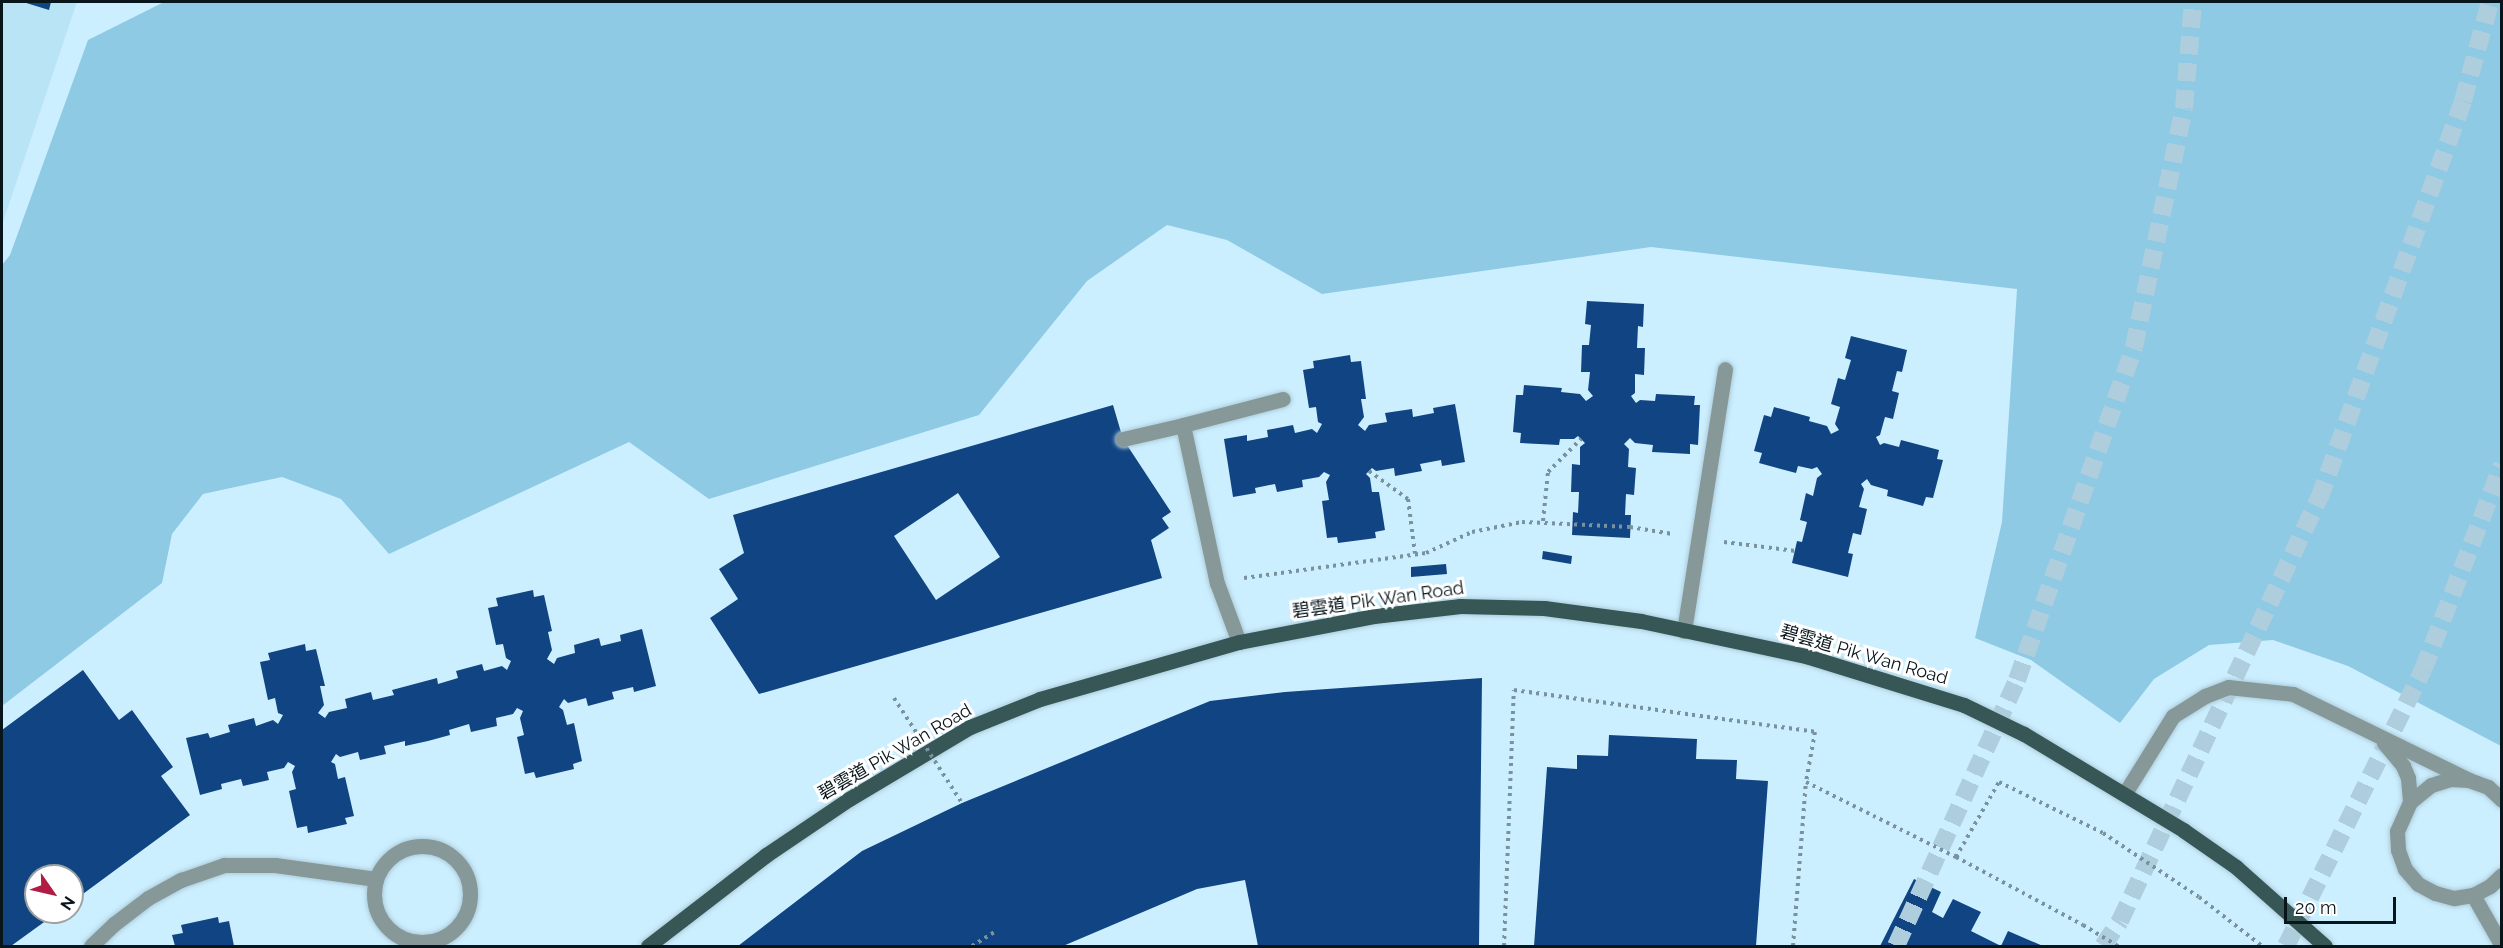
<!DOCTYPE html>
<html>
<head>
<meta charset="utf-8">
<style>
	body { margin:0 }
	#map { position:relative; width:2503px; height:948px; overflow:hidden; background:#ccefff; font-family:Raleway,"Noto Sans TC",sans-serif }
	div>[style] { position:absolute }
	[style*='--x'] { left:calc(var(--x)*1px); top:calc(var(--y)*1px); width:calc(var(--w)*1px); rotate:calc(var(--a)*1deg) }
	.built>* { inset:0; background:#b9e4f6 }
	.green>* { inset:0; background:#8fcae4 }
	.building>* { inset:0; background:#114482 }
	.highway-tunnel>* { height:18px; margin-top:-9px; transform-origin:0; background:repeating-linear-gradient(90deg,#afcedd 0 18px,transparent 0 27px) }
	.path>* { height:4px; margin-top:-2px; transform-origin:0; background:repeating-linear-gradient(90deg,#79929e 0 3px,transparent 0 7.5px) }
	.roads { filter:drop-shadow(0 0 2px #adccda) drop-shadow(0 0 2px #adccda) }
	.minor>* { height:15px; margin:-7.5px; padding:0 7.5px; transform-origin:7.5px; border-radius:7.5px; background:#879898 }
	.minor>.ring { margin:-7.5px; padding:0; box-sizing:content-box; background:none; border:15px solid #879898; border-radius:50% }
	.major>* { height:15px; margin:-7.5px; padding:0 7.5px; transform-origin:7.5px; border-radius:7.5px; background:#375656 }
	.path-bridge>* { height:4px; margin-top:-2px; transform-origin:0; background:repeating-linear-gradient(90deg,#79929e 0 3px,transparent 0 7.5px) }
	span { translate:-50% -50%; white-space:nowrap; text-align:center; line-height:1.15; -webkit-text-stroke:6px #fff; paint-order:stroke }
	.street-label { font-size:18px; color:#08151a }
	.frame { position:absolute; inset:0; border:3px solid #08151a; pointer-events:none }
	.north { position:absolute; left:24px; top:864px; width:60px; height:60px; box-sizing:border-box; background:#fff; border:2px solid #9ca1a3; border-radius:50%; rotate:124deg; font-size:16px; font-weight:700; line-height:24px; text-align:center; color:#08151a }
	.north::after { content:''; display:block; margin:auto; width:21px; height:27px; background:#b01c43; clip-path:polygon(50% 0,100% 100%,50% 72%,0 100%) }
	.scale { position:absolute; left:2284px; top:897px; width:112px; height:27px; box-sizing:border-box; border:3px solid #08151a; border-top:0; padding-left:8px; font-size:18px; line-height:21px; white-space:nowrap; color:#08151a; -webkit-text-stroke:4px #fff; paint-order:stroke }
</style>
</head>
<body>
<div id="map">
	<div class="built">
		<i style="clip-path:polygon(2px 2px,77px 2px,2px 225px)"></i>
	</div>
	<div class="green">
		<i style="clip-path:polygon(164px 2px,2501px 2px,2501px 746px,2348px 666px,2273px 640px,2209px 645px,2154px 679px,2120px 723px,2031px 660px,1975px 638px,2002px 522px,2017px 289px,1651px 247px,1322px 294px,1227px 240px,1167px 225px,1087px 281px,979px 415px,709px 499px,629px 442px,389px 554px,341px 499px,282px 477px,203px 494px,172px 534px,162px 583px,2px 706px,2px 265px,10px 255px,88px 40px)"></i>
	</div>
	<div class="building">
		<i style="clip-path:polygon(23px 2px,51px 2px,49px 10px)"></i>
		<i style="clip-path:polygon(1587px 301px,1644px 304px,1643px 327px,1638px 326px,1637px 348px,1645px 348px,1644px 375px,1635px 374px,1635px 393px,1631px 396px,1636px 403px,1640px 400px,1655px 401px,1656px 394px,1695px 396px,1694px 405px,1700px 405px,1698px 445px,1690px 444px,1690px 454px,1652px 452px,1653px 445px,1635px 443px,1630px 438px,1624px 444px,1629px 449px,1628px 467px,1636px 468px,1634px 495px,1626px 494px,1625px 515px,1631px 515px,1630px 538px,1572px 535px,1573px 512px,1578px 513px,1579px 492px,1571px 492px,1572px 464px,1580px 465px,1580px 447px,1585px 443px,1578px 436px,1574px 439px,1560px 439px,1559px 445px,1520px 443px,1521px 433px,1513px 432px,1516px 395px,1523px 395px,1524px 385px,1562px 388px,1561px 392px,1580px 394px,1586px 401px,1593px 396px,1588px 390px,1590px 372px,1581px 372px,1582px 345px,1589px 345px,1591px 325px,1585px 324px)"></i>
		<i style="clip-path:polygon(1851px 336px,1907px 350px,1902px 372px,1897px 371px,1892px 391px,1899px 393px,1893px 419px,1885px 417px,1880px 435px,1876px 437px,1880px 445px,1884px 443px,1899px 447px,1901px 440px,1939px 450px,1937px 459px,1943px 460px,1933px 498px,1926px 497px,1923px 506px,1887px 496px,1888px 490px,1871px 485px,1867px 479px,1861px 484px,1864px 489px,1859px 507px,1867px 509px,1861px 535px,1853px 533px,1848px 553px,1853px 554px,1848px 577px,1792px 563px,1797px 541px,1802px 542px,1807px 522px,1800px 520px,1806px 493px,1813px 496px,1817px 478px,1822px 474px,1817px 467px,1812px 469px,1798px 466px,1796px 473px,1759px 463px,1762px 453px,1754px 451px,1764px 415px,1771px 417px,1774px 407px,1810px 417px,1809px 421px,1827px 426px,1831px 434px,1839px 430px,1835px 424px,1840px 407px,1831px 404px,1838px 378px,1845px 380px,1851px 360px,1845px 358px)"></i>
		<i style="clip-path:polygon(1350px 355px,1351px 362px,1361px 361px,1366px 399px,1361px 399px,1364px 417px,1358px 425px,1365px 431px,1369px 425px,1387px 422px,1385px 413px,1412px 409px,1413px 417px,1434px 413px,1433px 408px,1455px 404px,1465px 462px,1442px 466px,1441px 460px,1420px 464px,1422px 471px,1395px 476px,1394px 468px,1376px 471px,1372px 468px,1366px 474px,1370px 478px,1372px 492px,1379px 492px,1385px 530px,1375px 532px,1376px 538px,1338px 543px,1337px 537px,1327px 538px,1322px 501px,1329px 500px,1326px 482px,1330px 475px,1324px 472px,1319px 477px,1302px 480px,1303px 487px,1277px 492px,1275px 484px,1255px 488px,1256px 493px,1233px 497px,1224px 439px,1247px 435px,1247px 441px,1268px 437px,1267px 430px,1293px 425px,1295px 433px,1312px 429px,1317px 433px,1322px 424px,1318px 422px,1316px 407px,1309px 408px,1303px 370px,1314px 368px,1313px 361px)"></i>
		<i style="clip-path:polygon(evenodd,1113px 405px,1123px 439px,1171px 512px,1162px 518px,1169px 528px,1151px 540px,1162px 578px,759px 694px,710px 618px,738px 599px,719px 569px,744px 553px,733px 515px,1113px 405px,958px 493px,1000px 557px,936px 600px,894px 536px,958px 493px)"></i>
		<i style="clip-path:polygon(1543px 551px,1572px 556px,1571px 564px,1542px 559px)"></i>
		<i style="clip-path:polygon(1446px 564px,1447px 574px,1411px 577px,1411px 567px)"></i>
		<i style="clip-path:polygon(533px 590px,534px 597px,544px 595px,552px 631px,548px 632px,552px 650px,547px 659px,554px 664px,557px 658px,575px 653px,574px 645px,599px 638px,601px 646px,621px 641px,620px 635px,642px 629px,656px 686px,634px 692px,633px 687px,612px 692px,614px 699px,588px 706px,586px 698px,568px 703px,564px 699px,559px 707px,563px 710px,567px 725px,574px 723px,582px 761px,573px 764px,574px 769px,536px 778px,534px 772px,525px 774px,517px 737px,524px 735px,520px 718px,523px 711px,517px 708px,513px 714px,496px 718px,497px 726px,471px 732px,469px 724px,449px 730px,450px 735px,428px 741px,405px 746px,405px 741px,384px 746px,386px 754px,360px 760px,358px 752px,340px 757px,336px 754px,331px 762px,335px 764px,338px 779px,345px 777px,354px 816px,345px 818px,347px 824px,308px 833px,307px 826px,297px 828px,289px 791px,296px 789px,292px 772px,295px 766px,288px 762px,284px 768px,267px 772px,269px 780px,243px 786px,241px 779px,221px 784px,222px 789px,200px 795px,186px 738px,208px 733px,210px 738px,230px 732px,228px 725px,254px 718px,256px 726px,273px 720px,278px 724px,283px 715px,278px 713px,275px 698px,268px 700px,260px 662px,270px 660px,268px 653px,305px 644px,306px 651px,316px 649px,325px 686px,320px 686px,324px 705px,318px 713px,325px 718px,329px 712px,347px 708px,345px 699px,371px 692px,373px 700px,394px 695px,392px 690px,437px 678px,438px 684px,458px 678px,456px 671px,482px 664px,484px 671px,502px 666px,507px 670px,511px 661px,506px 658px,503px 644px,496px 645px,488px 608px,498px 606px,496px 598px)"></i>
		<i style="clip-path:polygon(83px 670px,119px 720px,132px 710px,173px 767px,161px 776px,190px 815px,72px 902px,72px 876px,36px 876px,36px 912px,58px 912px,11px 946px,2px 946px,2px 730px)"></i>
		<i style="clip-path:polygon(1482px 678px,1479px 946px,1258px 946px,1245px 880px,1197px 889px,1063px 946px,738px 946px,862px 851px,962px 803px,1210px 701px,1285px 692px)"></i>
		<i style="clip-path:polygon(1609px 735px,1697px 739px,1696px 759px,1737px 760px,1736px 779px,1768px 781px,1756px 946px,1534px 946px,1547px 767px,1577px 769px,1577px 755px,1608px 756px)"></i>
		<i style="clip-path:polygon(1914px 879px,1941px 892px,1932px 912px,1943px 918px,1953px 899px,1981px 912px,1971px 931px,2001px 946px,2008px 931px,2043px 946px,1880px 946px)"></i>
		<i style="clip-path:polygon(218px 917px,219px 923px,229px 921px,234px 946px,175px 946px,172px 935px,183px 933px,181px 925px)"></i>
	</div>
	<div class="highway-tunnel">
		<i style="--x:1896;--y:946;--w:292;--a:-65.5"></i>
		<i style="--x:2017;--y:680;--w:353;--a:-70.6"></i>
		<i style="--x:2134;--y:347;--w:244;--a:-78.2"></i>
		<i style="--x:2184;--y:108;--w:106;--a:-85.1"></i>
		<i style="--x:2103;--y:946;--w:30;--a:-56"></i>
		<i style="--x:2120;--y:921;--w:467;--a:-64.8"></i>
		<i style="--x:2319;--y:499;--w:423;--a:-70.1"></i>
		<i style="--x:2463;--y:101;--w:103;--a:-74.7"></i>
		<i style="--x:2286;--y:946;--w:308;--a:-63.6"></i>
		<i style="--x:2423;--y:670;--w:220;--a:-68.9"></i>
	</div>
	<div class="path">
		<i style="--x:1369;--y:471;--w:48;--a:35.7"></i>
		<i style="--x:1408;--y:499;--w:55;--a:82.7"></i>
		<i style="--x:1543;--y:521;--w:49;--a:-84.2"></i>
		<i style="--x:1548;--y:472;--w:47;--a:-45"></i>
		<i style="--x:1724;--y:542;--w:72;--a:7.2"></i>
		<i style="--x:1244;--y:578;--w:184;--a:-7.8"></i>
		<i style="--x:1426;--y:553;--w:51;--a:-24.5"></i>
		<i style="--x:1472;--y:532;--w:51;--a:-11.3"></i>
		<i style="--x:1522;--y:522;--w:108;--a:2.7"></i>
		<i style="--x:1630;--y:527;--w:43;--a:9.5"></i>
		<i style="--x:1956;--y:857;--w:86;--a:-60.2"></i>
		<i style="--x:1999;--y:782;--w:116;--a:26.1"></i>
		<i style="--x:2103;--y:833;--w:115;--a:33.7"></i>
		<i style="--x:2199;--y:897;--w:80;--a:37.9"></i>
		<i style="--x:972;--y:946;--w:26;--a:-32"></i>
		<i style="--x:1504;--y:946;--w:256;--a:-87.8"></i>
		<i style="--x:1514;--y:690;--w:304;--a:7.9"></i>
		<i style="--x:1815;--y:732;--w:51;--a:100.2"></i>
		<i style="--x:1806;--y:782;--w:168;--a:26.6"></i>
		<i style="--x:1956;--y:857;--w:144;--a:28.2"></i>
		<i style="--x:2083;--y:925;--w:41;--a:31"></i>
		<i style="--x:1793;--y:946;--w:165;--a:-85.5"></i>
	</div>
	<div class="roads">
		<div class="minor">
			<i style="--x:1183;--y:425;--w:103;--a:-14.6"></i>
			<i style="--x:1123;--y:439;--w:62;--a:-13.1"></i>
			<i style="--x:1183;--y:425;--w:162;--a:77.9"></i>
			<i style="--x:1217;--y:583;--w:63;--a:69.6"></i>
			<i style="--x:1684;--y:631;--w:265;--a:-81.1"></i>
			<i style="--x:2384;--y:743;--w:30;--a:50"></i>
			<i style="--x:2403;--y:766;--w:13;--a:67"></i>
			<i style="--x:2408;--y:778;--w:24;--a:85"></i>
			<i style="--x:2125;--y:793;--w:91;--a:-58.1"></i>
			<i style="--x:2173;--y:716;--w:38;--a:-32"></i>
			<i style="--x:2205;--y:696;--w:25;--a:-21"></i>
			<i style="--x:2228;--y:687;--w:65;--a:6.1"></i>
			<i style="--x:2293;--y:694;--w:196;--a:26"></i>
			<i style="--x:2502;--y:800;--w:19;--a:-137"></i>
			<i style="--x:2488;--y:787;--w:20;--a:-160"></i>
			<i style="--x:2469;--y:780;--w:19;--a:-177"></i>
			<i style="--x:2450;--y:779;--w:20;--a:162"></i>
			<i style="--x:2431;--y:785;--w:27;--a:141"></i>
			<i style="--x:2410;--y:802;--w:32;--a:114"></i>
			<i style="--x:2397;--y:831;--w:19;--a:87"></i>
			<i style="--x:2398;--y:850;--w:20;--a:70"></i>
			<i style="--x:2405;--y:869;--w:20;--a:49"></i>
			<i style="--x:2418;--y:884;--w:19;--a:28"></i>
			<i style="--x:2435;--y:893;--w:20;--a:15"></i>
			<i style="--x:2454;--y:898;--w:19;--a:-9"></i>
			<i style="--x:2473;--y:895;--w:19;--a:-28"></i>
			<i style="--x:2490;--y:886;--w:16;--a:-43"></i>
			<i class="ring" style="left:374px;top:846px;width:81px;height:81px"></i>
			<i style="--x:2473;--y:895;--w:59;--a:60.4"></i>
			<i style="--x:91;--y:946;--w:32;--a:-44"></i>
			<i style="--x:114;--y:924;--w:43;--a:-37.4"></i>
			<i style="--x:148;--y:898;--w:38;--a:-29"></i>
			<i style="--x:181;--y:880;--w:46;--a:-19.2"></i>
			<i style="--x:224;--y:865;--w:51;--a:0"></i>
			<i style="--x:275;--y:865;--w:102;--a:7.9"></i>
		</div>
		<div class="major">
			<i style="--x:648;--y:946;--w:149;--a:-37.6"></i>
			<i style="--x:766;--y:855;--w:100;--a:-34"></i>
			<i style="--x:849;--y:799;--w:141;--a:-30.8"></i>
			<i style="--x:970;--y:727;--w:75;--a:-21.8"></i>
			<i style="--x:1040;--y:699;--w:207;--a:-16"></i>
			<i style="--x:1239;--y:642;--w:137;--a:-10.9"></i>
			<i style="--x:1374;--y:616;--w:87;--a:-6.6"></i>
			<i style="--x:1460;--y:606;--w:84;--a:1.4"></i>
			<i style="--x:1544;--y:608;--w:98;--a:7.6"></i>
			<i style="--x:1641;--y:621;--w:169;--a:12"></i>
			<i style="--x:1806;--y:656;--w:165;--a:17.2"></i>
			<i style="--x:1964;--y:705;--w:67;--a:25.8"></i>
			<i style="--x:2024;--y:734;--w:186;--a:31.1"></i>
			<i style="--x:2183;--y:830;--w:65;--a:34.9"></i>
			<i style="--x:2236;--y:867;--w:119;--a:41.6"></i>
		</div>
	</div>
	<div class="path-bridge">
		<i style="--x:894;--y:698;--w:125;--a:57.1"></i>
	</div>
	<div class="street-label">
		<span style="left:1378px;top:600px;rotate:-8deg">碧雲道 Pik Wan Road</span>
		<span style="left:1864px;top:655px;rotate:16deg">碧雲道 Pik Wan Road</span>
		<span style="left:895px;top:752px;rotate:-30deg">碧雲道 Pik Wan Road</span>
	</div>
	<div class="frame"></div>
	<div class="north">N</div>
	<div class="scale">20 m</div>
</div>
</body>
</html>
